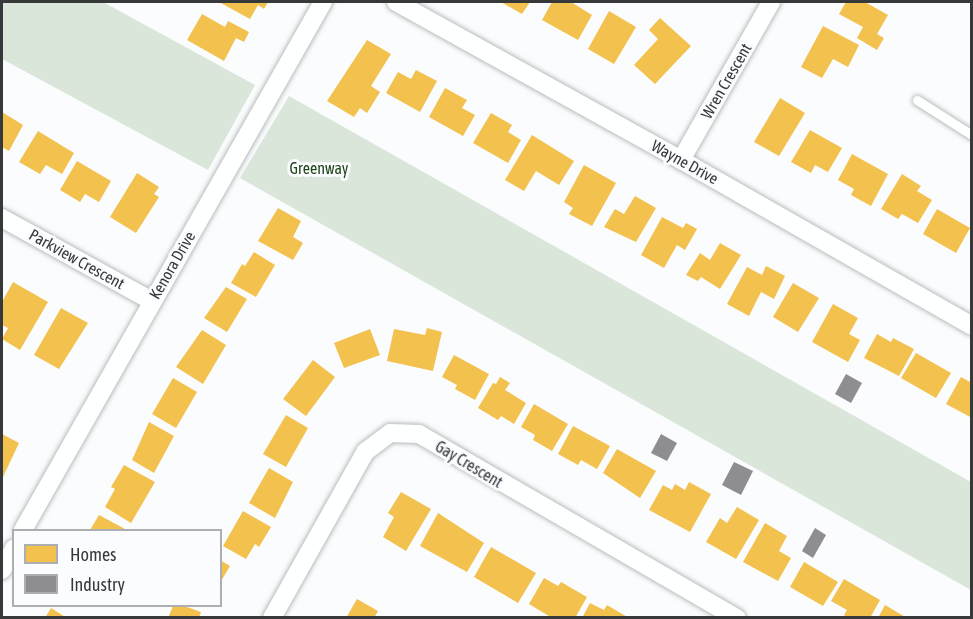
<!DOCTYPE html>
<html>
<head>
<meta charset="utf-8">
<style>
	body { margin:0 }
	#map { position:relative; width:973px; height:619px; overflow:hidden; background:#fbfcfe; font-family:"Asap Condensed",sans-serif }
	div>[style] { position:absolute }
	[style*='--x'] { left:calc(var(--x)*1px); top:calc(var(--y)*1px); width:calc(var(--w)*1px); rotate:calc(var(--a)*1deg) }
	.green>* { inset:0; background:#d9e6d9 }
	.homes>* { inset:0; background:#f2c14e }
	.industry>* { inset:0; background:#8d8d92 }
	.roads { filter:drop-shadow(0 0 2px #bbbcbe) drop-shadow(0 0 2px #bbbcbe) }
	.lane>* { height:9px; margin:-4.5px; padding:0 4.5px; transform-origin:4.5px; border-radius:4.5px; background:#feffff }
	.street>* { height:18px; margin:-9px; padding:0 9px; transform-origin:9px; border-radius:9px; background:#feffff }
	span { translate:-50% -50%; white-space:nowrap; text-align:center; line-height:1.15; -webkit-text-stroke:6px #fafcff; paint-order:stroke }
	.street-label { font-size:16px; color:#36383a }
	.park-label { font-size:16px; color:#1f4518 }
	.frame { position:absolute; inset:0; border:3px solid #36383a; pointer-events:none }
	.legend { position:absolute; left:12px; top:529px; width:210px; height:78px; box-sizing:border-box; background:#fafcff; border:2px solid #acaeb0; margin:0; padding:8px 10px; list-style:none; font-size:18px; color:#36383a }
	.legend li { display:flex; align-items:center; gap:12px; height:30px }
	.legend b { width:30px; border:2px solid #acaeb0 }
</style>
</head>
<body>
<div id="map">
	<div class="green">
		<i style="clip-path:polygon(2px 2px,103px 2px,255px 85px,208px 170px,2px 59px)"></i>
		<i style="clip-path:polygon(289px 96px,971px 482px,971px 590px,240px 178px)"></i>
	</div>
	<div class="homes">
		<i style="clip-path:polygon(219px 2px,268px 2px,264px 9px,258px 5px,250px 19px)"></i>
		<i style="clip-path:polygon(501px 2px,530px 2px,522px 14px)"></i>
		<i style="clip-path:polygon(552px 2px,571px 2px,592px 15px,578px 40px,542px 20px)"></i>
		<i style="clip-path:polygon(846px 2px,865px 2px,888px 15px,877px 34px,884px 38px,877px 50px,857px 38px,863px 27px,839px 14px)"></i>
		<i style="clip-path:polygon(609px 11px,636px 27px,614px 64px,588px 49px)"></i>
		<i style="clip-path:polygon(202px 14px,225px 27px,228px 21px,249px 32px,244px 42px,236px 38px,224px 61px,187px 40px)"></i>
		<i style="clip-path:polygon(660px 18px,691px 46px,655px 84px,634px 65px,658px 39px,649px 30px)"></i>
		<i style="clip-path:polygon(823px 26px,859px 45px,848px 67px,833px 59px,822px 78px,801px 67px)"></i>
		<i style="clip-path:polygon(367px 40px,391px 54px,371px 86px,380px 92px,367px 113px,360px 108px,354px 117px,327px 101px)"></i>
		<i style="clip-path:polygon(416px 70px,437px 81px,420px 112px,386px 93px,398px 72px,411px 79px)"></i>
		<i style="clip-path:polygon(445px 88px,467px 100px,462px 108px,475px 115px,463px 136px,429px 117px)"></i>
		<i style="clip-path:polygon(780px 98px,805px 113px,779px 156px,754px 142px)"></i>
		<i style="clip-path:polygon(2px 112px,23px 125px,9px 151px,2px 147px)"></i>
		<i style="clip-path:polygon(491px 113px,512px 125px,508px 132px,521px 140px,508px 163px,473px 143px)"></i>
		<i style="clip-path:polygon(810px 130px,842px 148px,828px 172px,815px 165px,811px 173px,791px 162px)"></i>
		<i style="clip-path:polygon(38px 131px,74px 153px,62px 174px,46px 165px,40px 174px,19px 162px)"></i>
		<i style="clip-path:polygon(532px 135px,574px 161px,559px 185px,536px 171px,524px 191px,505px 180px)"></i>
		<i style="clip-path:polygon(852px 154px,888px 174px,871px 206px,851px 195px,854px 189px,838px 180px)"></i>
		<i style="clip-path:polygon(77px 161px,111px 181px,99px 202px,85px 194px,80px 202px,60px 190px)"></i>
		<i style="clip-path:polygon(584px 165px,616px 183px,592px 226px,569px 214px,573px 208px,564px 202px)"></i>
		<i style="clip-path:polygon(137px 173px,159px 187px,154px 194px,159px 197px,136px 233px,110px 217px)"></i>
		<i style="clip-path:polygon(902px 174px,921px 186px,917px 191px,932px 200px,918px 223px,902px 214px,898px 219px,881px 209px)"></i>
		<i style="clip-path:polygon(635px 196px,656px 208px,636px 242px,604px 227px,615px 209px,624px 214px)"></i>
		<i style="clip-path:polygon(278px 208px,301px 221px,293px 237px,303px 243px,293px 260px,258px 241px)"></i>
		<i style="clip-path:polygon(937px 209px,970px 228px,956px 253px,923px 234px)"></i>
		<i style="clip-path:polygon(662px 217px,683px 228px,686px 223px,697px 229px,685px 250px,677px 245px,664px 268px,641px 255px)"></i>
		<i style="clip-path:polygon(720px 243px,741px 255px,720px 289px,701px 277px,698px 281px,686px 275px,700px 253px,710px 260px)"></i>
		<i style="clip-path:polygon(254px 252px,275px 265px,256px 297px,231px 283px,242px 264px,245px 266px)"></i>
		<i style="clip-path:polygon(766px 266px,785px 276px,774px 299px,761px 292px,749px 316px,727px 304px,747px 267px,762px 275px)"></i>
		<i style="clip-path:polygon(13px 282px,48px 302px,20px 350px,2px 339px,8px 328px,2px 325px,2px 302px)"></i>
		<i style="clip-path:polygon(793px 283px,819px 298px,798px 332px,773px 317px)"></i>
		<i style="clip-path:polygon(226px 287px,247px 299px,227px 332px,204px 318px)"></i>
		<i style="clip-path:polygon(833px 304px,858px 318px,849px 334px,860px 340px,848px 362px,812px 342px)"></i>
		<i style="clip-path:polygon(61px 308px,88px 323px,59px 369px,34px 355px)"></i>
		<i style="clip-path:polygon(427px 328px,442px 332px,433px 371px,387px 361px,394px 329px,425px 335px)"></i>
		<i style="clip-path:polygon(370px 329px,380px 355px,344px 368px,334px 343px)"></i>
		<i style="clip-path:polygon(202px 330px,226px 345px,203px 384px,176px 367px)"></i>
		<i style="clip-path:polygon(877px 334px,891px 342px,893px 338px,914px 349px,899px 376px,864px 358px)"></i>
		<i style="clip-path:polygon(916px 353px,951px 373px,936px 398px,901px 378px)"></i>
		<i style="clip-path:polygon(454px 355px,489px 374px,475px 400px,455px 389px,457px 385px,442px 377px)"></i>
		<i style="clip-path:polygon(313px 360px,335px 377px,306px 416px,283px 399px)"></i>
		<i style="clip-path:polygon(500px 377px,510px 383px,505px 390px,526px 403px,514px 424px,501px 416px,498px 420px,478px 408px,493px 383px,496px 384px)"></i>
		<i style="clip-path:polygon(961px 377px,972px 383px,972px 418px,946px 404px)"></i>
		<i style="clip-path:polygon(173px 378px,197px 392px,176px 428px,152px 414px)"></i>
		<i style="clip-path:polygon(534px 404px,568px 424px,552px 451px,533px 440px,535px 435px,521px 427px)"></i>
		<i style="clip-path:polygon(286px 415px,308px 428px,286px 467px,263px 454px)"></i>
		<i style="clip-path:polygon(149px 422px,174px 436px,154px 473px,132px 460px)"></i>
		<i style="clip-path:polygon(573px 426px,610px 446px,597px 469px,581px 460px,578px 465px,558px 454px)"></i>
		<i style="clip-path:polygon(2px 434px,19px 443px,3px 477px,2px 476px)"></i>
		<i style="clip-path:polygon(617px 449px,656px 471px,640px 498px,603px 473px)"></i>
		<i style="clip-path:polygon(124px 465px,155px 482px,131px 523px,105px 507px,115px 489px,111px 487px)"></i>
		<i style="clip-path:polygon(269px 468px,293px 482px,275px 518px,249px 503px)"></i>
		<i style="clip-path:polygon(689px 482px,711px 494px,690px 532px,649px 510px,663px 485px,672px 490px,675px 484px,685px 490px)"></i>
		<i style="clip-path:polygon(401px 492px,431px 509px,406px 551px,383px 537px,394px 517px,388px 513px)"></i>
		<i style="clip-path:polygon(737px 507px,759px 520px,736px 559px,706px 542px,720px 518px,727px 523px)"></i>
		<i style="clip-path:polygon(243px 511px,271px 527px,259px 547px,255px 544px,246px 559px,223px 546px)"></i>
		<i style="clip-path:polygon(438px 513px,484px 543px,467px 572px,420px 546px)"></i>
		<i style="clip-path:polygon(99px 515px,125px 529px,124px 530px,90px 530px)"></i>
		<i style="clip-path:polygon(765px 523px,787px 536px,779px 551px,791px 558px,778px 581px,743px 562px)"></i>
		<i style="clip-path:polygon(491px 547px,536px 573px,518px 603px,474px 577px)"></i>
		<i style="clip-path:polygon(220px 560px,230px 566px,220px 583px)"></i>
		<i style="clip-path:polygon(804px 562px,838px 582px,823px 606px,790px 587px)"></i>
		<i style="clip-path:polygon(544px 578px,558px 586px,561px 582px,587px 597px,575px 618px,552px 618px,529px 604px)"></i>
		<i style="clip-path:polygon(844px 579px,880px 600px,870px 618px,848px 618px,844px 615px,847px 610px,831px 601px)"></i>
		<i style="clip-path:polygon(357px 599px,378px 611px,374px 618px,346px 618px)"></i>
		<i style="clip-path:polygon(590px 603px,604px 610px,607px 605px,629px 618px,582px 618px)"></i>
		<i style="clip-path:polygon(885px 605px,907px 618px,878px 618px)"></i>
		<i style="clip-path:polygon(173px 606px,184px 606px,201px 612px,199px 618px,168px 618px)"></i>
		<i style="clip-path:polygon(51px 608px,67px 618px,45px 618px)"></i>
	</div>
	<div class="industry">
		<i style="clip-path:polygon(846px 374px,862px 383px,851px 403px,835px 394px)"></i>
		<i style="clip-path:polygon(661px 434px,677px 443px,667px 461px,651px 453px)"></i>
		<i style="clip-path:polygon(734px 462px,753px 471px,741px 495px,722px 485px)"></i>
		<i style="clip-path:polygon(815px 528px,826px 535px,813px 558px,802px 551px)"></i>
	</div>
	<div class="roads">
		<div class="lane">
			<i style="--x:917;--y:100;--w:65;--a:32.5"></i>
		</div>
		<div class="street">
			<i style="--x:396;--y:2;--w:326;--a:29"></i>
			<i style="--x:681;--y:160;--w:335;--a:29.7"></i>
			<i style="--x:681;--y:160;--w:182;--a:-60.3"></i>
			<i style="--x:2;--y:218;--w:171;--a:29"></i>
			<i style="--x:23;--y:530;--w:607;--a:-60.4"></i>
			<i style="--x:2;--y:570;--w:25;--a:-61"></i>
			<i style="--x:272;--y:618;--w:190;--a:-60.7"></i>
			<i style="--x:365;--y:452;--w:31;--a:-37"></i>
			<i style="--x:390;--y:433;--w:29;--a:2"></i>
			<i style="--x:419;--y:434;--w:367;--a:30.1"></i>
		</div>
	</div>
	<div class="street-label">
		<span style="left:726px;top:81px;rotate:-60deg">Wren Crescent</span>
		<span style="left:685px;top:162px;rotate:29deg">Wayne Drive</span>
		<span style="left:77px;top:259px;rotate:29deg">Parkview Crescent</span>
		<span style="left:172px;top:265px;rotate:-60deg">Kenora Drive</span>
		<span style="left:469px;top:464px;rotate:31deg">Gay Crescent</span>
	</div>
	<div class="park-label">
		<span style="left:319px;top:168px">Greenway</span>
	</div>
	<div class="frame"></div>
	<ul class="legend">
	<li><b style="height:16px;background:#f2c14e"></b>Homes</li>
	<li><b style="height:16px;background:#8d8d92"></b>Industry</li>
	</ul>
</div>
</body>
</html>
